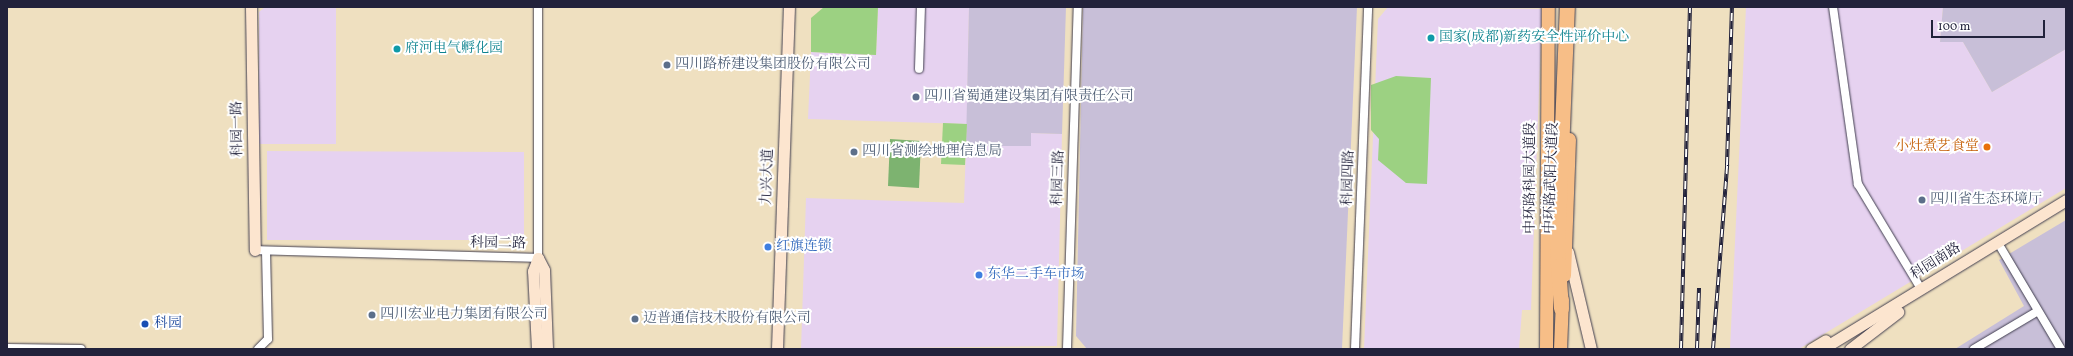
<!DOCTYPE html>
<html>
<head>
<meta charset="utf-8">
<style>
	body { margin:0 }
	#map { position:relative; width:2073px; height:356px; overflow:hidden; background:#efe0c0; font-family:Vollkorn,"Noto Serif SC",serif }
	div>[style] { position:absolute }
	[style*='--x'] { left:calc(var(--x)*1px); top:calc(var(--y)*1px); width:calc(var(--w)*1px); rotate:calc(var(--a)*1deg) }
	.built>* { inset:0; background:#e6d2f0 }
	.industrial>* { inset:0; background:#c8bfd8 }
	.green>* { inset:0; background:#9cd182 }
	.forest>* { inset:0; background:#7db370 }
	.roads { filter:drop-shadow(0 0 1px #413e4f) drop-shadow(0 0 1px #413e4f) }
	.street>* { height:8px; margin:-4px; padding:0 4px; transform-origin:4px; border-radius:4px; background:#fff }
	.secondary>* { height:11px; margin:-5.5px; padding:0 5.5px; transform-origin:5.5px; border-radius:5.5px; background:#fce5cf }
	.primary>* { height:13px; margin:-6.5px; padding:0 6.5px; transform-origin:6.5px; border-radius:6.5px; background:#f7be87 }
	.highway>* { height:15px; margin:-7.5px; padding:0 7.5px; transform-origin:7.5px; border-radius:7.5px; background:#f7be87 }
	.rail>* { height:4px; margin-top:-2px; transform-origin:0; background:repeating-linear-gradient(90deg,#fff 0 8px,#22223b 0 16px); box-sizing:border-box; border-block:1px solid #22223b }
	.dots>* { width:11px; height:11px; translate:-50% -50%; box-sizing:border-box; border:2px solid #fff; border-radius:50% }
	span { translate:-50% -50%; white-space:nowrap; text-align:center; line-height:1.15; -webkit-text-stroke:4px #fff; paint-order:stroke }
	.culture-label { font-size:14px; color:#0d838f }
	.left { translate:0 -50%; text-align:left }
	.service-label { font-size:14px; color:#4e5e75 }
	.street-label { font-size:14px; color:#22223b }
	.food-label { font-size:14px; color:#c56008 }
	.right { translate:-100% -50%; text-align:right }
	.shop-label { font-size:14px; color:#366cbe }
	.transit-label { font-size:14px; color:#164399 }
	.frame { position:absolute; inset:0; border:8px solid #22223b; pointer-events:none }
	.scale { position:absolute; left:1931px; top:20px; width:114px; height:18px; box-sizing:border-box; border:2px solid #22223b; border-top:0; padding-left:5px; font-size:12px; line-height:14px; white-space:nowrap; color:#22223b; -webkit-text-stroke:3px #fff; paint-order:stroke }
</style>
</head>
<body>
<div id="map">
	<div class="built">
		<i style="clip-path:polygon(265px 7px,336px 7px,336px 144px,259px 144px,259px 12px)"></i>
		<i style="clip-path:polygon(878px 7px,969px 7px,967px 124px,808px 119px,811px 52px,876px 55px)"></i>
		<i style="clip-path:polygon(1388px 7px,1542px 9px,1531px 310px,1522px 310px,1519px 349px,1364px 349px,1378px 19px)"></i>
		<i style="clip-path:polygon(1746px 7px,1943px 7px,1940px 42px,1963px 42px,1992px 92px,2066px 49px,2066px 188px,1799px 349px,1730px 349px)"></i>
		<i style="clip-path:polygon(1031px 133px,1062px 134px,1057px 346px,801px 349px,806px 198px,964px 203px,966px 146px,1031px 146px)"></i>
		<i style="clip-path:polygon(267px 151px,524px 152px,524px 240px,267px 240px)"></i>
	</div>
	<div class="industrial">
		<i style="clip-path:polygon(969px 7px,1066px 7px,1062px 134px,1031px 133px,1031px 146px,966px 146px)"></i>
		<i style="clip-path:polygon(1083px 7px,1357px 7px,1342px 349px,1087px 349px,1076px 336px)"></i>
		<i style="clip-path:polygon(1943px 7px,2066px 7px,2066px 49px,1992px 92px,1963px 42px,1940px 42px)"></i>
		<i style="clip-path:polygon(2066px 220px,2066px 349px,1955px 349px,2024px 306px,1999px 260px)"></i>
	</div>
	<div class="green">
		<i style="clip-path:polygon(824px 7px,878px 7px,876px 55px,811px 52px,811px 18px)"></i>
		<i style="clip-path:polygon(1396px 76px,1431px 78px,1427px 184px,1406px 183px,1378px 160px,1379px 139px,1371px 130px,1371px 85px)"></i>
		<i style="clip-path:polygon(943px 123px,967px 124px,965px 165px,941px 164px)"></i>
	</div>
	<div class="forest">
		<i style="clip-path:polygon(890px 139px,921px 141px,919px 188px,888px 186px)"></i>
	</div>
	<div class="roads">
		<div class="street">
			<i style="--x:1833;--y:7;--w:179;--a:82"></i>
			<i style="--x:1858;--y:184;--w:122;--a:59"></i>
			<i style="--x:919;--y:69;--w:62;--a:-88.2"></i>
			<i style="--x:2001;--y:248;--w:117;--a:59.3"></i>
			<i style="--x:255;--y:250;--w:283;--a:1.6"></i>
			<i style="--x:538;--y:258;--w:251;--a:-90"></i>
			<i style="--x:7;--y:348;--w:74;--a:0.8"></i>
			<i style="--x:258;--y:349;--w:14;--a:-45"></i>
			<i style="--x:268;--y:339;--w:87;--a:-91.3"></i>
			<i style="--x:1067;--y:349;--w:342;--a:-88.2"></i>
			<i style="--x:1355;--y:349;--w:342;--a:-87.8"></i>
			<i style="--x:1974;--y:349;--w:74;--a:-30.7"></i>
		</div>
		<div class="secondary">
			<i style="--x:251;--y:7;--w:243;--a:89.1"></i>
			<i style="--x:1568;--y:252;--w:100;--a:76.7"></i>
			<i style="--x:538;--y:258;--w:13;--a:63"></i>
			<i style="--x:544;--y:270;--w:79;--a:87.8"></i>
			<i style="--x:537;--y:349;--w:78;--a:-92.9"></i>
			<i style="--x:533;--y:271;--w:14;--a:-69"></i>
			<i style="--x:777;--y:349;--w:342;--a:-88"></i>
			<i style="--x:1811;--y:349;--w:17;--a:-31"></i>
			<i style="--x:1822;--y:349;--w:286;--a:-31.4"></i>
			<i style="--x:1850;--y:349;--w:61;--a:-37.6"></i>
		</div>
		<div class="primary">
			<i style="--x:1564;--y:275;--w:136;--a:-87.9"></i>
			<i style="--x:1546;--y:349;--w:342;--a:-89.7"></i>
			<i style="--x:1560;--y:349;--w:50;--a:-87.7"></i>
		</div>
		<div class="highway">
			<i style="--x:1561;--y:308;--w:56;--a:-94.1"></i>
			<i style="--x:1557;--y:252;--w:245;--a:-87.7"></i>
		</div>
	</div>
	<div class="rail">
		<i style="--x:1681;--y:349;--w:342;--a:-88.5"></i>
		<i style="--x:1697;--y:349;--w:61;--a:-88.1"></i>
		<i style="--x:1713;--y:349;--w:185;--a:-85.6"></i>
		<i style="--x:1727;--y:165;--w:158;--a:-88.2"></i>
	</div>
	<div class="dots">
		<i style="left:1431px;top:38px;background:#0f9aa8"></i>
		<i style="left:397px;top:49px;background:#0f9aa8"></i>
		<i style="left:667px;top:65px;background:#5c6f8a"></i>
		<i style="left:916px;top:97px;background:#5c6f8a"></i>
		<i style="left:1987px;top:147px;background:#e8710a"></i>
		<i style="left:854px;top:152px;background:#5c6f8a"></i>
		<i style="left:1922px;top:200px;background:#5c6f8a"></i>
		<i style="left:768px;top:247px;background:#3f7fe0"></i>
		<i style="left:979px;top:275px;background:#3f7fe0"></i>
		<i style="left:372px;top:315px;background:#5c6f8a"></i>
		<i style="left:635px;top:319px;background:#5c6f8a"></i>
		<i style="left:145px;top:324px;background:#1a4fb4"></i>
	</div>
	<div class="culture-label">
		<span class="left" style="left:1439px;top:38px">国家(成都)新药安全性评价中心</span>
		<span class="left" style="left:405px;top:49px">府河电气孵化园</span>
	</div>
	<div class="service-label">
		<span class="left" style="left:675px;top:65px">四川路桥建设集团股份有限公司</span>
		<span class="left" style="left:924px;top:97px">四川省蜀通建设集团有限责任公司</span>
		<span class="left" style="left:862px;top:152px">四川省测绘地理信息局</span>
		<span class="left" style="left:1930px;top:200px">四川省生态环境厅</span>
		<span class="left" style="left:380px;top:315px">四川宏业电力集团有限公司</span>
		<span class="left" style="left:643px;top:319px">迈普通信技术股份有限公司</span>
	</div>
	<div class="street-label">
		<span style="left:238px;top:129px;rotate:-91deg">科园一路</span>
		<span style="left:768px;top:177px;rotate:-88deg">九兴大道</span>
		<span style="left:1059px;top:178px;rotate:-88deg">科园三路</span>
		<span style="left:1349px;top:178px;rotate:-88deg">科园四路</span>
		<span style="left:1531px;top:178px;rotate:-90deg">中环路科园大道段</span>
		<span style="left:1552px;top:178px;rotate:-88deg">中环路武阳大道段</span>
		<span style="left:498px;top:244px;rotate:1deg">科园二路</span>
		<span style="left:1936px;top:262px;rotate:-32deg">科园南路</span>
	</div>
	<div class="food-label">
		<span class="right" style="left:1979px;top:147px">小灶煮艺食堂</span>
	</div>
	<div class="shop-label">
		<span class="left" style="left:776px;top:247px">红旗连锁</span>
		<span class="left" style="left:987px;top:275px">东华二手车市场</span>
	</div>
	<div class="transit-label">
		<span class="left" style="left:154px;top:324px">科园</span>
	</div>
	<div class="frame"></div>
	<div class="scale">100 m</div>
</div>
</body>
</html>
